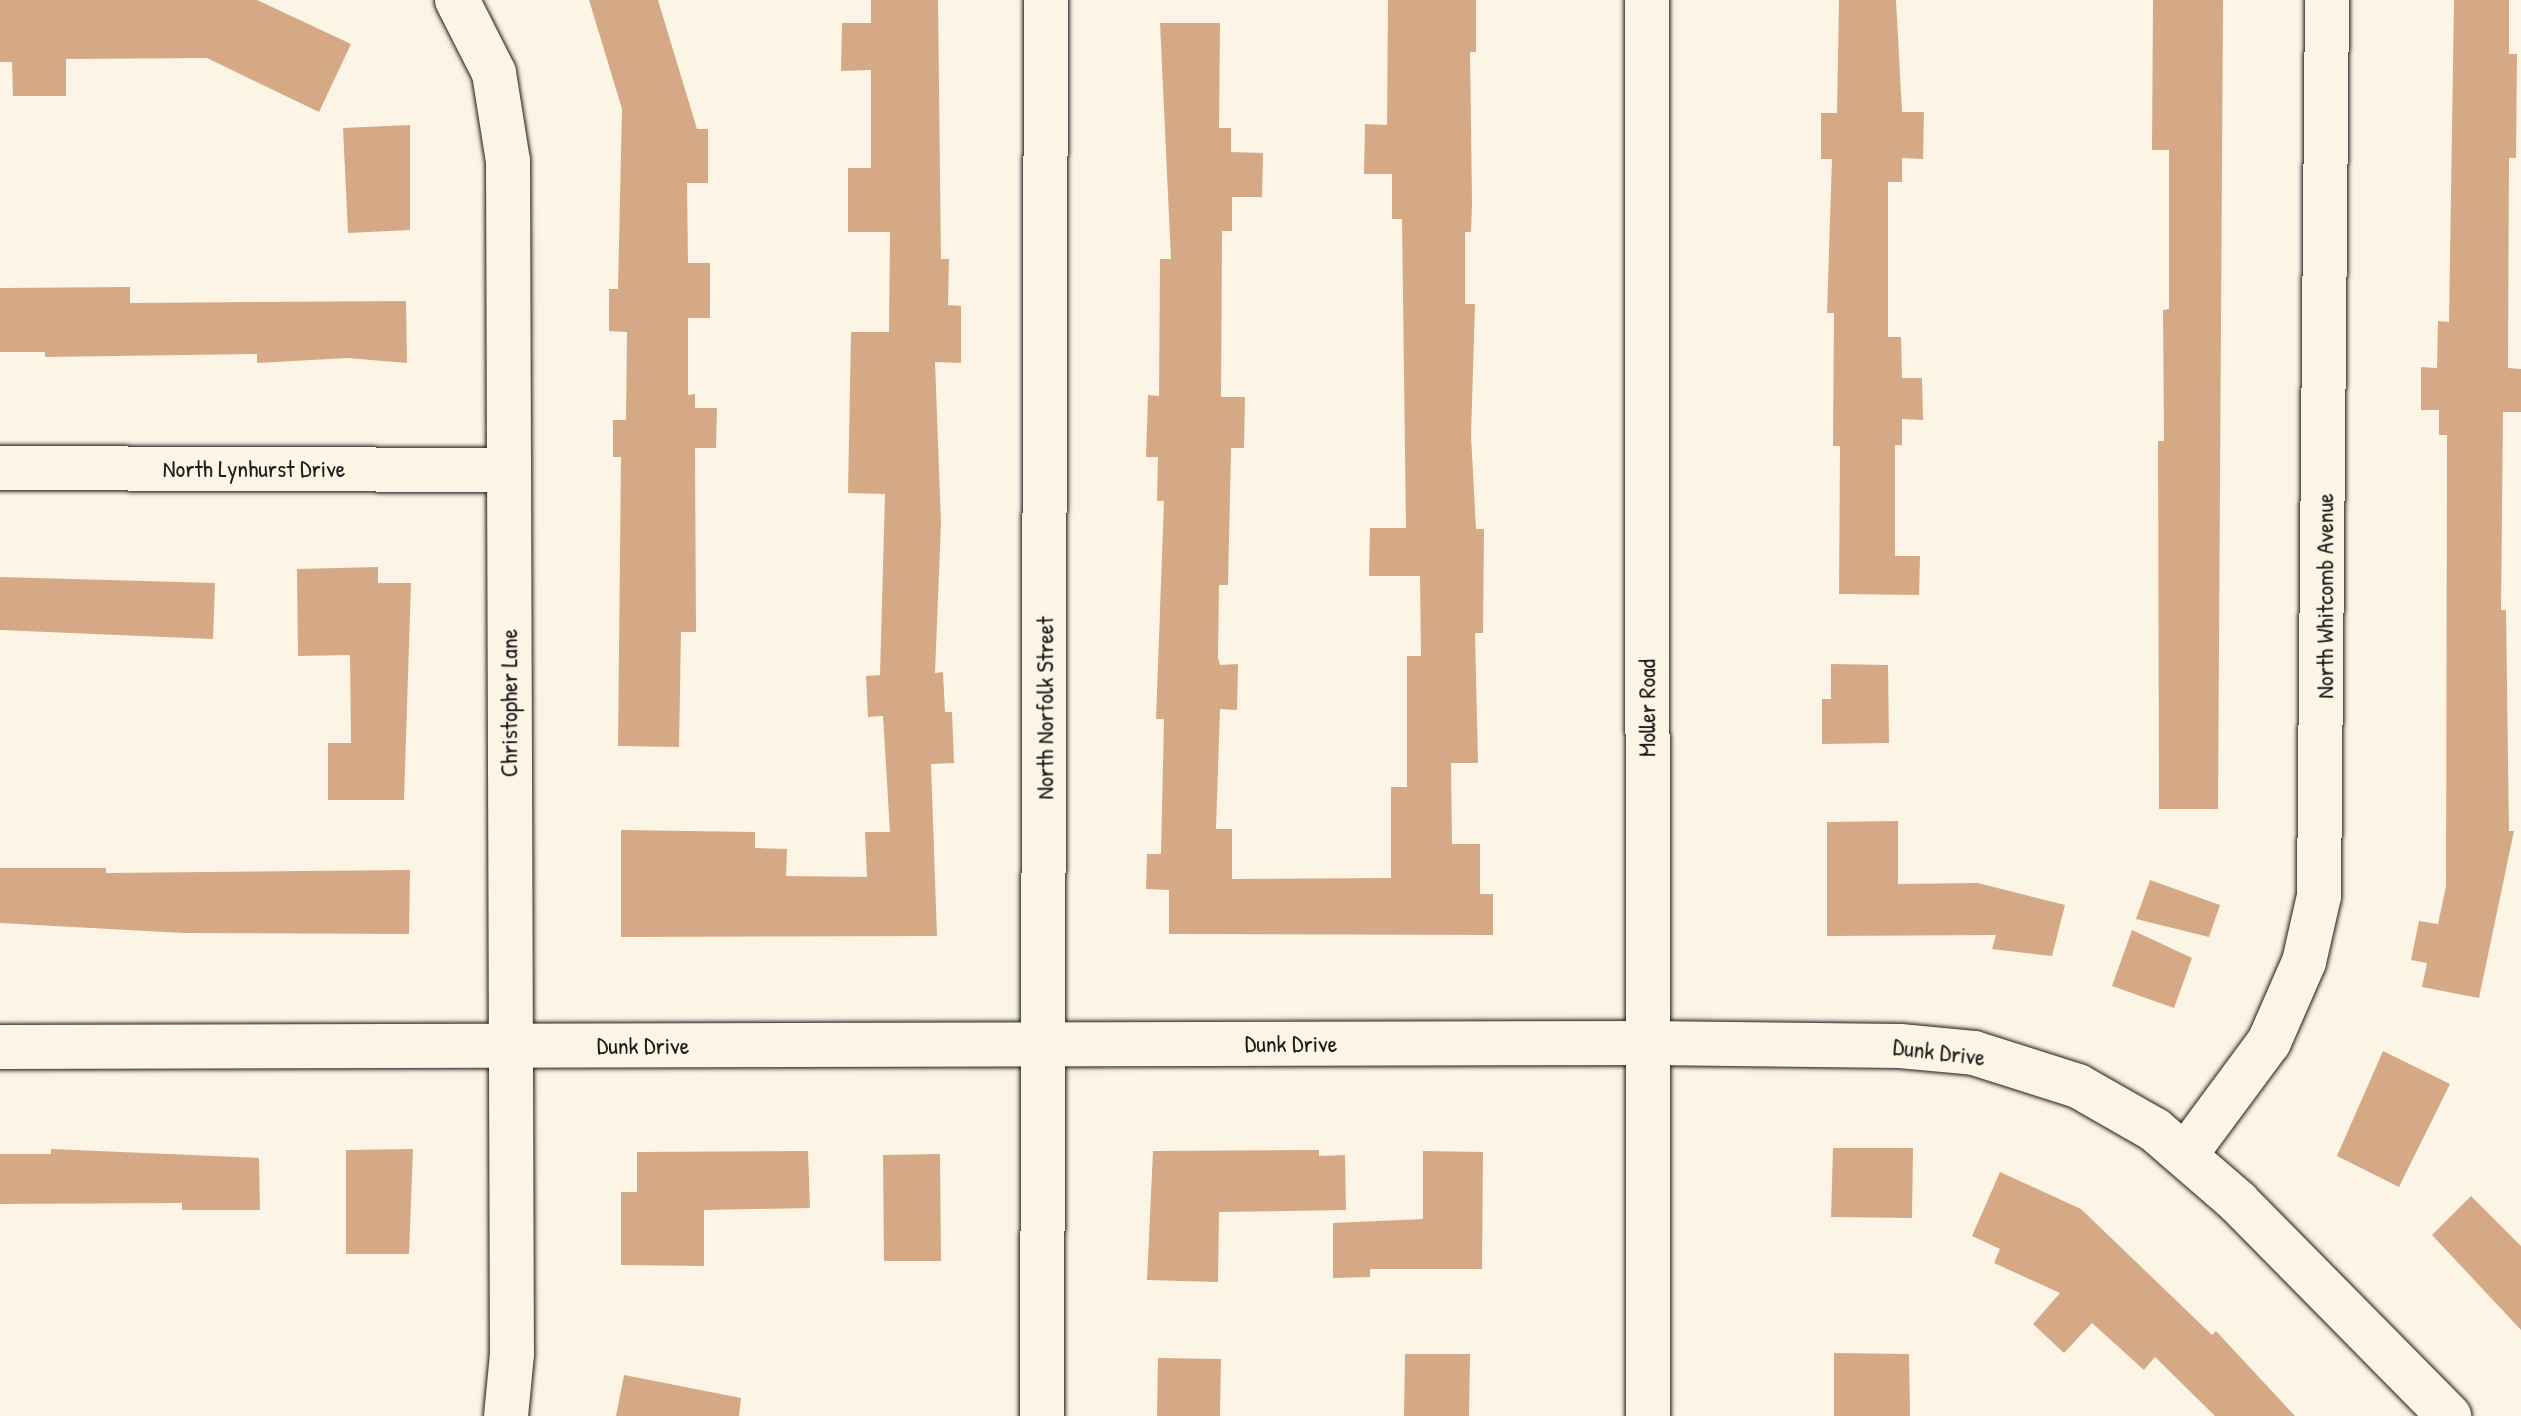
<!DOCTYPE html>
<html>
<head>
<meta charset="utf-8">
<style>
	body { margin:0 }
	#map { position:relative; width:2521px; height:1416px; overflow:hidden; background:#fcf5e5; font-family:"Patrick Hand",sans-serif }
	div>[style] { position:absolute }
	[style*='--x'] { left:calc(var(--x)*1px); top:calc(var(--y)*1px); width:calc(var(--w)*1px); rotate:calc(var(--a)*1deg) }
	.building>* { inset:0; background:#d5a986 }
	.roads { filter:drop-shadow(0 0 2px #1c1c1c) drop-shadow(0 0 2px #1c1c1c) }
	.minor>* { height:44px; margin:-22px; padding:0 22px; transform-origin:22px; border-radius:22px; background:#fcf5e5 }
	.secondary>* { height:44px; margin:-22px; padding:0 22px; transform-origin:22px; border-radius:22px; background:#fcf5e5 }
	span { translate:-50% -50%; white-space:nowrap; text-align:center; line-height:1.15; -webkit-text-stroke:6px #fcf5e5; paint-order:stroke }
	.street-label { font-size:24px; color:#1c1c1c }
</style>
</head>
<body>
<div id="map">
	<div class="building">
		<i style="clip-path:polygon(0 0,257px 0,351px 44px,319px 112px,207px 58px,66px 59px,66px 96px,13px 96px,12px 62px,0 62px)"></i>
		<i style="clip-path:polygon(589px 0,658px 0,697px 129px,708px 129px,708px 183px,687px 183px,688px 263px,710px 263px,710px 318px,688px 318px,688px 395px,695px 394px,695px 408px,717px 408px,716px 448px,695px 448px,696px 632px,681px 632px,679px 747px,618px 746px,621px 457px,613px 457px,613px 420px,626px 420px,627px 332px,609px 331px,609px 289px,618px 289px,622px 109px)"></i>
		<i style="clip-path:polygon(871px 0,938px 0,941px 259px,949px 259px,948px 305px,961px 306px,961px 363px,935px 362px,941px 523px,935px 673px,943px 672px,945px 712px,952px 712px,954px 763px,931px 764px,937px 936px,621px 937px,621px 830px,755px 832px,755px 848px,787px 849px,786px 876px,867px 877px,865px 832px,890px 832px,883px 716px,868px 717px,866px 676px,880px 675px,885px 494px,848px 493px,851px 332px,889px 332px,890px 232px,848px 232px,848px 168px,871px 168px,871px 70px,841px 71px,842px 23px,871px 23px)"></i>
		<i style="clip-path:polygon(1388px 0,1476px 0,1476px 52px,1470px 52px,1472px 203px,1471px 232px,1465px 232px,1465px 304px,1475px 304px,1471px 435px,1476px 529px,1484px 529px,1483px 633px,1475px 633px,1478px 763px,1451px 763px,1452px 844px,1480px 844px,1480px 894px,1493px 894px,1493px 935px,1169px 934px,1169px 890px,1146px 889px,1147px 854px,1161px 854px,1164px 719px,1156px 719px,1164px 501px,1157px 501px,1158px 457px,1146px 457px,1148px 395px,1159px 396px,1160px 259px,1171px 259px,1160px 23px,1220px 23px,1219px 128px,1231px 128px,1231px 152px,1263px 153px,1262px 197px,1232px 197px,1232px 231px,1222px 231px,1221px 397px,1245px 397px,1244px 448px,1231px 448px,1228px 585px,1219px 585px,1218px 658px,1220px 665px,1238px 664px,1237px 710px,1220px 709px,1216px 829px,1232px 829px,1232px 879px,1391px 878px,1391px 787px,1407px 787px,1407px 656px,1421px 656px,1420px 576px,1369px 576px,1370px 528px,1406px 528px,1402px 219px,1392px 219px,1392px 174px,1364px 174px,1365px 124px,1387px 125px)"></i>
		<i style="clip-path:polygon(1839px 0,1896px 0,1902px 112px,1924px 112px,1923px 159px,1902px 158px,1902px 182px,1888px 182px,1888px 337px,1901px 337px,1902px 378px,1922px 378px,1923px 420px,1902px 419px,1902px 445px,1895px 445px,1895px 556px,1920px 556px,1919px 595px,1839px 594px,1840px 446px,1833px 446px,1834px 313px,1827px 313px,1832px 159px,1821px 159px,1821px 113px,1837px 113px)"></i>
		<i style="clip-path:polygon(2153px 0,2223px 0,2218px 809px,2159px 809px,2158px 441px,2164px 441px,2163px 310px,2169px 309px,2169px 150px,2152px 150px)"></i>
		<i style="clip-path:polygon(2454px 0,2509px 0,2509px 54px,2517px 54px,2516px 158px,2509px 158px,2508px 368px,2521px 369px,2521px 412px,2503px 412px,2501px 610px,2506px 610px,2509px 831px,2514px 831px,2479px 998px,2422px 987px,2427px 963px,2411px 960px,2419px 921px,2438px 924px,2446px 886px,2447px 435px,2439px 435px,2439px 410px,2421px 410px,2421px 367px,2437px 368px,2438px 321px,2449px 322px)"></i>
		<i style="clip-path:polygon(410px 125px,410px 230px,348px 233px,343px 128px)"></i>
		<i style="clip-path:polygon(130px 287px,130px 303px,406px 301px,407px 363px,347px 358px,257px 363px,257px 354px,45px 357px,45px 352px,0 352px,0 288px)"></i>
		<i style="clip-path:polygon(378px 567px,378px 583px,411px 583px,404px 800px,328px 800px,328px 743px,351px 743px,350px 655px,298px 656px,297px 569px)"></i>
		<i style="clip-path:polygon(0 577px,215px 583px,213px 639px,0 630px)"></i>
		<i style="clip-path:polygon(1831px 664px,1888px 665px,1889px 743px,1822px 744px,1822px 699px,1831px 699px)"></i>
		<i style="clip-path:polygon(1898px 821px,1898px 884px,1978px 883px,2065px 905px,2052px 956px,1992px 949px,1996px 935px,1827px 936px,1827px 822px)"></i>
		<i style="clip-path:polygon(0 868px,106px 868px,106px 873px,410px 870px,409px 934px,183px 933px,0 923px)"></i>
		<i style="clip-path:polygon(2150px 880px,2220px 905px,2209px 937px,2136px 919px)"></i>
		<i style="clip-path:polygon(2132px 930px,2192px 958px,2174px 1008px,2112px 986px)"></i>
		<i style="clip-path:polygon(2383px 1051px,2450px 1084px,2399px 1187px,2337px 1156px)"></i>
		<i style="clip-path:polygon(1833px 1148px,1913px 1148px,1912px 1218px,1831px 1217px)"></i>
		<i style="clip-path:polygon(51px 1149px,259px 1158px,260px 1210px,182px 1210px,182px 1203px,0 1204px,0 1154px,51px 1154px)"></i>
		<i style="clip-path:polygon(413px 1149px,409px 1254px,346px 1254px,346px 1150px)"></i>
		<i style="clip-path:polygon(1319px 1150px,1319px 1156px,1345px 1155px,1346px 1210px,1219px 1212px,1218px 1282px,1147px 1280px,1153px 1151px)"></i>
		<i style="clip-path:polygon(808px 1151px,810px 1208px,704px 1210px,704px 1266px,621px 1265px,621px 1192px,637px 1192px,637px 1152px)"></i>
		<i style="clip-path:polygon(1423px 1151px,1483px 1152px,1482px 1269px,1370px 1269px,1370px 1277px,1333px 1278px,1333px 1223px,1423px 1219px)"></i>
		<i style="clip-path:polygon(940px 1154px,941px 1261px,884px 1261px,883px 1155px)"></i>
		<i style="clip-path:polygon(2000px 1172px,2081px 1209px,2212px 1335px,2216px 1331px,2295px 1416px,2215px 1416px,2155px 1357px,2144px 1370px,2092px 1323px,2064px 1353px,2033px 1324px,2060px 1293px,1994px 1263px,2000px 1249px,1972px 1236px)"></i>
		<i style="clip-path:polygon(2471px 1196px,2521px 1246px,2521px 1330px,2432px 1235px)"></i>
		<i style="clip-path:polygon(1834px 1353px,1909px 1354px,1910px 1416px,1834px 1416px)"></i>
		<i style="clip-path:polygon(1405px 1354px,1470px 1354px,1469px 1416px,1404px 1416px)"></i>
		<i style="clip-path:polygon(1158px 1358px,1221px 1359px,1220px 1416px,1157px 1416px)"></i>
		<i style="clip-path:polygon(624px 1375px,741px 1398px,739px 1416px,616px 1416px)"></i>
	</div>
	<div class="roads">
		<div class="minor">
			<i style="--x:457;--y:0;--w:82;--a:63.1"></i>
			<i style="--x:494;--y:73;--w:89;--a:81"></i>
			<i style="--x:508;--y:161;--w:1193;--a:89.81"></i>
			<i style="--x:512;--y:1354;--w:62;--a:95.5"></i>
			<i style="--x:0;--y:468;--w:509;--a:0.23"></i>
			<i style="--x:0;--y:1047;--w:1647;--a:-0.14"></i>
			<i style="--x:1647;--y:1043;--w:253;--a:0.7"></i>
			<i style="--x:1900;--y:1046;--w:74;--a:5.4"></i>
			<i style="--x:1974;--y:1053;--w:109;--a:17.6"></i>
			<i style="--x:2078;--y:1086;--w:89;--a:29.7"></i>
			<i style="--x:2155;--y:1130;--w:110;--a:40.9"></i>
			<i style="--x:2238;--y:1202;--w:301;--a:45.4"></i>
			<i style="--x:2186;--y:1154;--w:139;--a:-53.5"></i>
			<i style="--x:2269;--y:1042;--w:87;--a:-66.4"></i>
			<i style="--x:2304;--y:962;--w:68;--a:-77.2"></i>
			<i style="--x:2319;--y:896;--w:896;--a:-89.49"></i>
			<i style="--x:1042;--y:1416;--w:1416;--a:-89.84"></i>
		</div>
		<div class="secondary">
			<i style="--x:1647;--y:0;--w:1416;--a:89.96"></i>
		</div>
	</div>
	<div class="street-label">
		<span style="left:254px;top:469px">North Lynhurst Drive</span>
		<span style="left:2325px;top:596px;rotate:-90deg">North Whitcomb Avenue</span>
		<span style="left:509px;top:703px;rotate:-90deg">Christopher Lane</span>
		<span style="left:1045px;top:708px;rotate:-90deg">North Norfolk Street</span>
		<span style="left:1647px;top:708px;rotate:-90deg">Moller Road</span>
		<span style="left:1291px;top:1044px">Dunk Drive</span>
		<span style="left:643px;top:1046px">Dunk Drive</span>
		<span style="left:1939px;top:1052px;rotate:7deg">Dunk Drive</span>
	</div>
</div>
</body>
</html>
